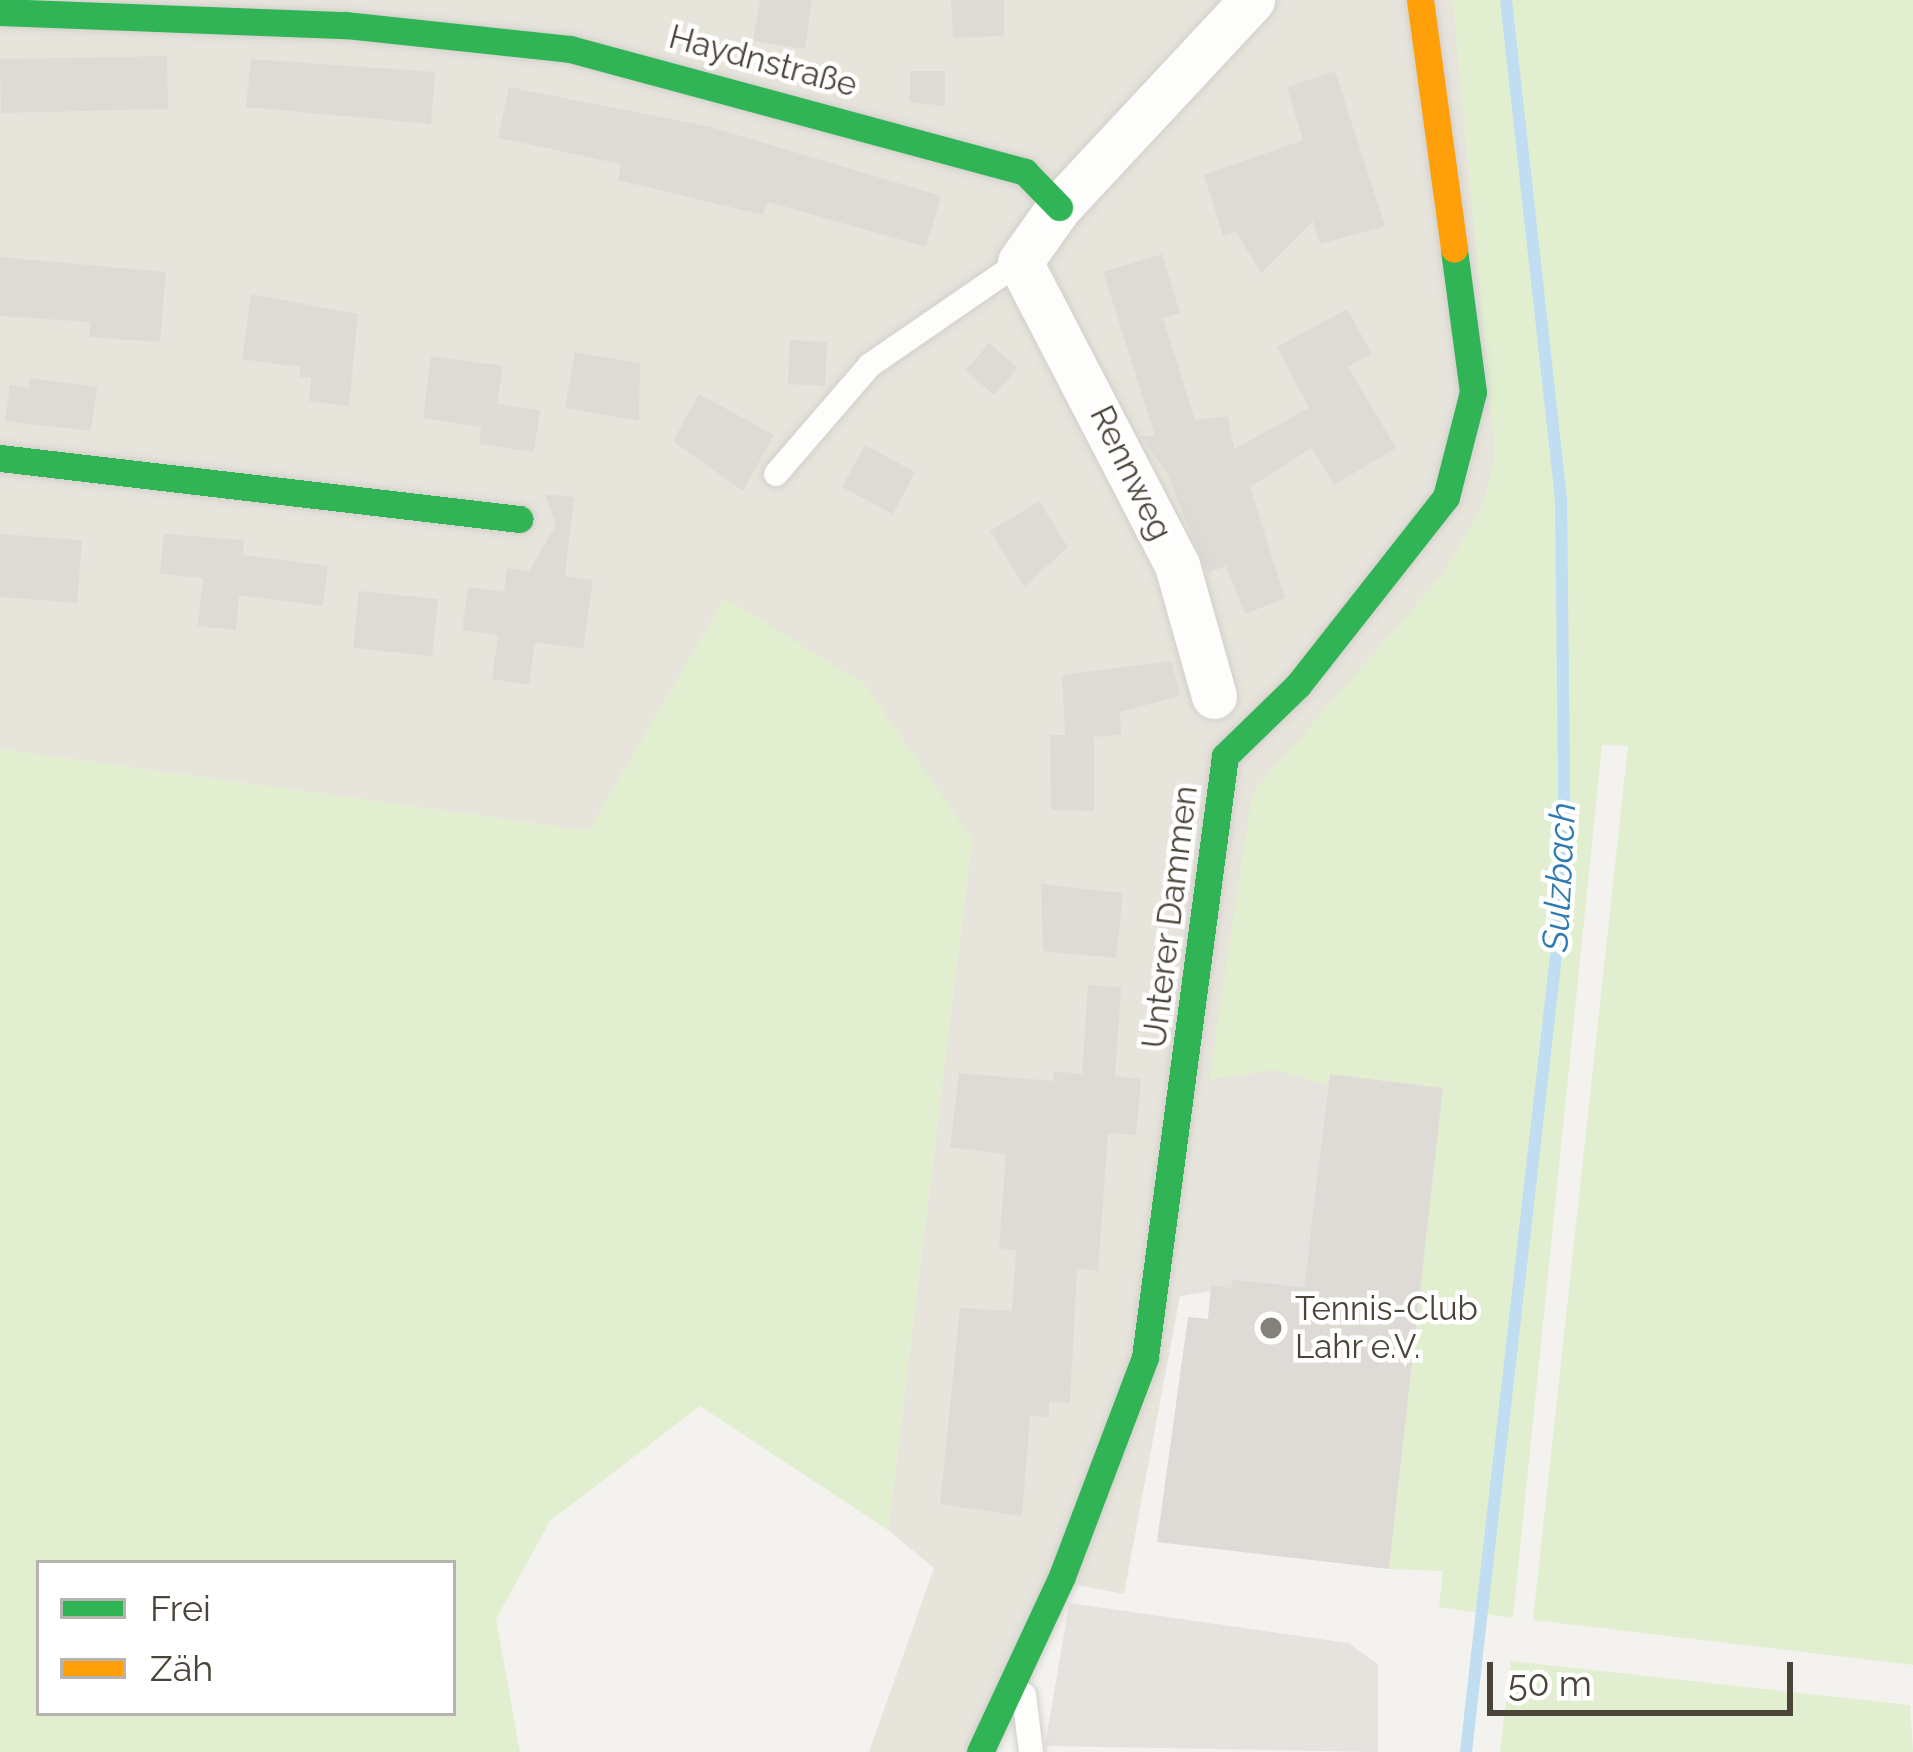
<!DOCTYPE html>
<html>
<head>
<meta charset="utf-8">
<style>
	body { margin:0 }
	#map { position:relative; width:1913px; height:1752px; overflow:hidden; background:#f4f2ee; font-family:Raleway,sans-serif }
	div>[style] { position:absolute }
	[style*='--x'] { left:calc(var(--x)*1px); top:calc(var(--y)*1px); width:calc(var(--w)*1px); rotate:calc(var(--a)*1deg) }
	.residential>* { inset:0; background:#e7e4dc }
	.green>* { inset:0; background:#e1eecf }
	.parking>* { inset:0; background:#e6e3df }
	.stream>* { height:12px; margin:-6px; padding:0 6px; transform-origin:6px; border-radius:6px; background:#c0ddf1 }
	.building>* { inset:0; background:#dedbd6 }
	.roads { filter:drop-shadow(0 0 3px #d2d0cb) drop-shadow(0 0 3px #d2d0cb) }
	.lane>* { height:24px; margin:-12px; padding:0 12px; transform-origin:12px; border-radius:12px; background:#fdfdfc }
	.street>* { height:45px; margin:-22.5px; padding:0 22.5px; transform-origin:22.5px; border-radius:22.5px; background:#fdfdfc }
	.fast>* { height:27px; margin:-13.5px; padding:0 13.5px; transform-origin:13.5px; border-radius:13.5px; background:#30b455 }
	.slow>* { height:27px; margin:-13.5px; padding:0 13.5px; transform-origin:13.5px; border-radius:13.5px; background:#ff9f0a }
	.dots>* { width:33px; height:33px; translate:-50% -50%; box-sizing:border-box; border:6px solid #fff; border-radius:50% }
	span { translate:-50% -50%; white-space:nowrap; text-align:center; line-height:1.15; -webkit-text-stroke:9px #fff; paint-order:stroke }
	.street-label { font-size:33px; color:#4b4439 }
	.poi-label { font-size:33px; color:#4b4439 }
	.left { translate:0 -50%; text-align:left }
	.water-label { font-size:36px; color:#2e7ab2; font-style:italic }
	.legend { position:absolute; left:36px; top:1560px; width:420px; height:156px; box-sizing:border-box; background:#fff; border:3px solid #b7b4b0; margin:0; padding:15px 21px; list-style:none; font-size:36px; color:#4b4439 }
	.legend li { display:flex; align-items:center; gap:24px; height:60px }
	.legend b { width:60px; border:3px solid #b7b4b0 }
	.scale { position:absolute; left:1487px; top:1662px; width:306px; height:54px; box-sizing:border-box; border:6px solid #4b4439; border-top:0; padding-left:15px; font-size:36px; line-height:42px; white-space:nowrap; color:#4b4439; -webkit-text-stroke:9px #fff; paint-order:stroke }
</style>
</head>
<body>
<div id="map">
	<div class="residential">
		<i style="clip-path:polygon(0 0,1453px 0,1496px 456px,1483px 506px,1443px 574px,1180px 1296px,1124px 1594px,1050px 1580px,971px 1752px,869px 1752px,934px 1568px,888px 1530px,972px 839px,725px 598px,589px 831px,0 749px)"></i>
	</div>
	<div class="green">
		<i style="clip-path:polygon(1453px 0,1913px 0,1913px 1665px,1533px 1620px,1628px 746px,1602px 745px,1513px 1618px,1439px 1607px,1443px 1571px,1389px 1569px,1443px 1088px,1330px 1074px,1329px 1085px,1209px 1080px,1252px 793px,1443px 574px,1483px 506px,1495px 456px)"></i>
		<i style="clip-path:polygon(evenodd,725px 598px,864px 683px,972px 839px,888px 1530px,700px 1406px,550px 1521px,496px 1619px,520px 1752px,0 1752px,0 749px,589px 831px,725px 598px,39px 1563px,453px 1563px,453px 1713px,39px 1713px,39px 1563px)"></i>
		<i style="clip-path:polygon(1511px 1661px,1910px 1705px,1913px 1752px,1500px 1752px)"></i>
	</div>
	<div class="parking">
		<i style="clip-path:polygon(1273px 1070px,1329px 1085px,1304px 1287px,1233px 1279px,1232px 1288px,1180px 1296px,1209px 1080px)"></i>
		<i style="clip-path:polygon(1069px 1603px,1348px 1643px,1378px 1664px,1378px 1752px,1045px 1746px)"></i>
	</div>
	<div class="stream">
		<i style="--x:1466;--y:1752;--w:882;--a:-83.55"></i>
		<i style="--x:1565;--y:876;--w:377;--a:-90.6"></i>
		<i style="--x:1561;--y:499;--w:502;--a:-96.29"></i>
	</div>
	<div class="building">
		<i style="clip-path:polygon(760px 0,812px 0,805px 49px,753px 41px)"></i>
		<i style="clip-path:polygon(951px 0,1004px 0,1004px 36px,953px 38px)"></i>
		<i style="clip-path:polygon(167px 56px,168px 109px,1px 113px,0 59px)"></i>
		<i style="clip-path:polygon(251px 59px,435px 72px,431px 124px,246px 107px)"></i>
		<i style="clip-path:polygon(910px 71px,945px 71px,945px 106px,910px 102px)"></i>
		<i style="clip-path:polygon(1335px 71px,1385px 226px,1320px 244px,1313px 221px,1261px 273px,1236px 232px,1223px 236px,1204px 175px,1303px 140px,1287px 87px)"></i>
		<i style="clip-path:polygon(509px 87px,711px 127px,941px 196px,926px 247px,768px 202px,763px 215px,618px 180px,621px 164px,498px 138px)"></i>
		<i style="clip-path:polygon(1162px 254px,1180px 313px,1163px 318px,1195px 420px,1228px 416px,1234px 449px,1309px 408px,1277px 347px,1347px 309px,1372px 354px,1348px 367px,1396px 448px,1334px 485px,1312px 448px,1250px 487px,1285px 598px,1245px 614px,1226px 566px,1207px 573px,1167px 473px,1140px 436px,1155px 436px,1103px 272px)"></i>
		<i style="clip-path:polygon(0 257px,166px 272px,160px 342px,89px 337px,90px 322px,0 316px)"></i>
		<i style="clip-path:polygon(251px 294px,358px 314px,349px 407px,309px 401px,311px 378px,299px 377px,301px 367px,242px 359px)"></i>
		<i style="clip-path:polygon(790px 340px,827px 342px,825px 386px,788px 384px)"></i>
		<i style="clip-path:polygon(989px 343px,1018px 368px,994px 395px,965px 371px)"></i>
		<i style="clip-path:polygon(575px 352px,640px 363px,639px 421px,565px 408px)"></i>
		<i style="clip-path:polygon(431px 356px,503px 366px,497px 404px,540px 410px,534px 452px,479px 444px,481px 427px,423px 418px)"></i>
		<i style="clip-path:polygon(30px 378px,97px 387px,91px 431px,5px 421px,10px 385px,29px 388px)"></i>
		<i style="clip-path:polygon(699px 394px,774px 435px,743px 491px,673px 441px)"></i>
		<i style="clip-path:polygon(865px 445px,915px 472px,893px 514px,842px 487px)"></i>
		<i style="clip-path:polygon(545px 494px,574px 497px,565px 576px,593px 580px,583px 649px,535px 642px,529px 685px,492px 679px,498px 635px,462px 630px,468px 587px,504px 592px,507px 568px,529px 571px,556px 525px)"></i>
		<i style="clip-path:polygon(1039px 501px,1068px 547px,1024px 587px,990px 531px)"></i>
		<i style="clip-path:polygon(0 534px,82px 540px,77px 603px,0 597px)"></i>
		<i style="clip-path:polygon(164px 534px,244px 540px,243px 555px,328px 566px,323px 606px,239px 595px,236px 630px,198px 626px,203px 578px,160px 574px)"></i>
		<i style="clip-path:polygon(359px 591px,438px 599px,432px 656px,353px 648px)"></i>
		<i style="clip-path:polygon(1171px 661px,1180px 696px,1120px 712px,1121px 735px,1094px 737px,1094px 811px,1051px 810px,1050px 735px,1065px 735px,1062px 675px)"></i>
		<i style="clip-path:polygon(1041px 884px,1123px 893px,1116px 958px,1043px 951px)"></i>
		<i style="clip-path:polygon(1088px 985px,1121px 987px,1115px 1076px,1141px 1079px,1136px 1135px,1108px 1133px,1098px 1271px,1077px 1268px,1070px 1403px,1049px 1402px,1049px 1417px,1030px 1416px,1022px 1516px,940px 1504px,960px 1308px,1012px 1311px,1016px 1250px,999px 1248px,1006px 1154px,950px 1147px,959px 1073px,1053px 1081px,1054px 1071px,1082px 1074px)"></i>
		<i style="clip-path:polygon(1330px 1074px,1443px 1088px,1389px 1569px,1157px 1542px,1188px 1317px,1208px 1319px,1211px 1285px,1232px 1288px,1232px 1279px,1304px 1287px)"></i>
	</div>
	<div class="roads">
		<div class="lane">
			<i style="--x:776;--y:474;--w:144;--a:-49.2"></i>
			<i style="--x:870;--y:365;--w:182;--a:-34.5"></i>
			<i style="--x:1024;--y:1695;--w:57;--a:83"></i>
		</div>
		<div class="street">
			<i style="--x:1214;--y:696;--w:136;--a:-105.8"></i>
			<i style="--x:1177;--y:565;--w:341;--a:-117.4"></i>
			<i style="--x:1020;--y:262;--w:67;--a:-54.7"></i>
			<i style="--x:1059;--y:207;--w:283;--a:-47"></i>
		</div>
		<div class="fast">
			<i style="--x:0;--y:12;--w:346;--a:2.2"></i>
			<i style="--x:346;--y:25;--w:225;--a:6.1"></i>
			<i style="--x:570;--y:49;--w:471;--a:15.1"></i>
			<i style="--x:1025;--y:172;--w:49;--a:45.8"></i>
			<i style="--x:0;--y:458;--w:523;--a:6.7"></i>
			<i style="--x:980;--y:1752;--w:194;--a:-65"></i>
			<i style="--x:1062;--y:1576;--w:234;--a:-69.2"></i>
			<i style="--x:1145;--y:1357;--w:606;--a:-82.42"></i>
			<i style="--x:1225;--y:756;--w:102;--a:-44.2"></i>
			<i style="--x:1298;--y:685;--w:239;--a:-51.8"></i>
			<i style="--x:1446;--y:497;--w:108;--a:-75.6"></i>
			<i style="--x:1473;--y:392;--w:144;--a:-97.6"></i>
		</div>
		<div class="slow">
			<i style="--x:1420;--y:0;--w:251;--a:82.2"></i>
		</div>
	</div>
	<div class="dots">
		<i style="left:1271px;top:1328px;background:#868178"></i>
	</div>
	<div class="street-label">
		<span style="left:763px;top:61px;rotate:15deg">Haydnstraße</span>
		<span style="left:1131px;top:473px;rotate:64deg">Rennweg</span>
		<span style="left:1170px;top:917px;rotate:-83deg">Unterer Dammen</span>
	</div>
	<div class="poi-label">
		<span class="left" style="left:1295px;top:1328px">Tennis-Club<br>Lahr e.V.</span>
	</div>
	<div class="water-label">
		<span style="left:1559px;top:877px;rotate:-87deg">Sulzbach</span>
	</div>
	<ul class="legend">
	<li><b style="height:15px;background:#30b455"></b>Frei</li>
	<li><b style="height:15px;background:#ff9f0a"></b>Zäh</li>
	</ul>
	<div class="scale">50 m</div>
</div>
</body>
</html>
